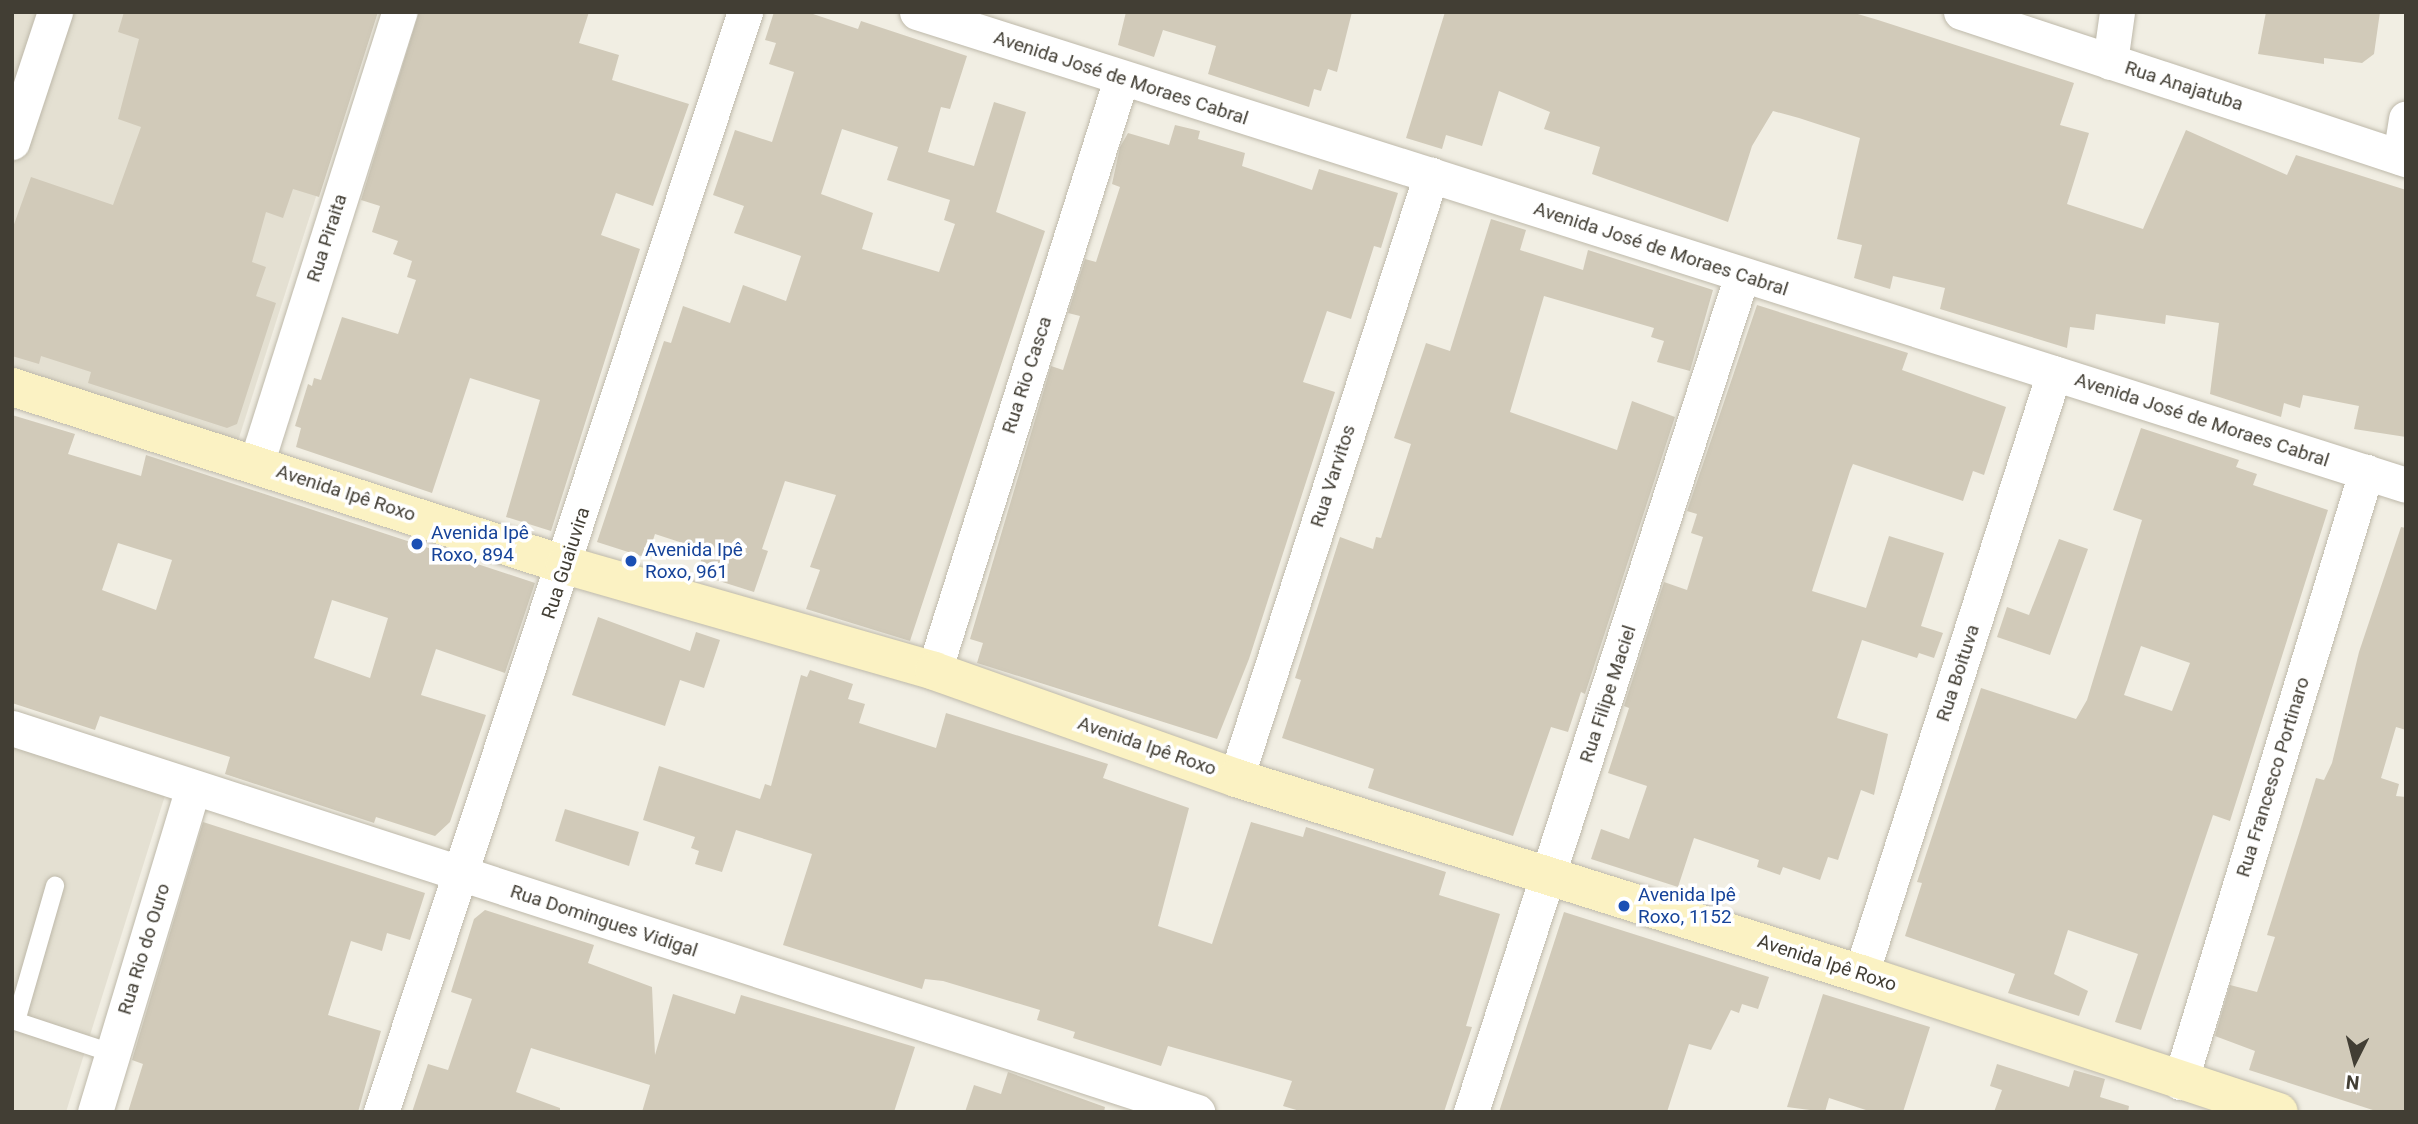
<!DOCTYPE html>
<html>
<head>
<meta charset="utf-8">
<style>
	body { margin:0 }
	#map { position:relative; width:2418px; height:1124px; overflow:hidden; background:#f1eee3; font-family:Roboto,sans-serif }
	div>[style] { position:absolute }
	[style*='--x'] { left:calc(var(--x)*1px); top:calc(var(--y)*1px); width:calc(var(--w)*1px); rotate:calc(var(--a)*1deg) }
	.residential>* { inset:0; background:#e4e0d2 }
	.building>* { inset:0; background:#d1cab9 }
	.roads { filter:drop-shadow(0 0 2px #beb9aa) drop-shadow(0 0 2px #beb9aa) }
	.lane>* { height:18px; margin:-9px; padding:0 9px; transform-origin:9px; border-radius:9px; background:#fff }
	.street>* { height:35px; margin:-17.5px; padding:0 17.5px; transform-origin:17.5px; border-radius:17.5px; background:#fff }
	.secondary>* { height:38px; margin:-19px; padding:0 19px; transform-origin:19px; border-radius:19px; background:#fbf2c3 }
	.dots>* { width:19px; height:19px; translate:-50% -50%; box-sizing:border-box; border:4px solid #fff; border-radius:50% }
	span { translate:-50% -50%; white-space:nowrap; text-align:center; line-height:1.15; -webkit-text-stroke:7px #fff; paint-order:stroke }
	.street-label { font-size:19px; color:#423e34 }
	.transit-label { font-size:19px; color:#164399 }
	.left { translate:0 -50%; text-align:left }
	.frame { position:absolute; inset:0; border:14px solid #423e34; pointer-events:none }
	.north { position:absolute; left:2320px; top:1026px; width:70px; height:70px; -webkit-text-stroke:5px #fff; paint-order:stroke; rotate:186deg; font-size:19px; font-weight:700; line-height:28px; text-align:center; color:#423e34 }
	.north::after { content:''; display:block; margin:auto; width:24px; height:32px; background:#423e34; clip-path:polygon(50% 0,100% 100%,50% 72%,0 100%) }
</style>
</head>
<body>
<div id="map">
	<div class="residential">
		<i style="clip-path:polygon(12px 12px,375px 12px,230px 466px,12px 396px)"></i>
		<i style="clip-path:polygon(12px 728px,167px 789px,66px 1112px,12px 1112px)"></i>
	</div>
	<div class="building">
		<i style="clip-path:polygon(124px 12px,378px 12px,319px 197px,293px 189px,283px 218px,266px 212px,252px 262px,266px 267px,256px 296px,276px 303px,237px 424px,227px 428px,88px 383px,91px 372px,41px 356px,39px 364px,12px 356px,12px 230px,31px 177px,113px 205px,141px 127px,118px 119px,139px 39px,118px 32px)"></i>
		<i style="clip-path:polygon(419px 12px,589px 12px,579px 43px,619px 55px,612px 80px,689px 104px,653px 206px,616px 193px,601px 235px,640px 249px,551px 531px,506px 517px,540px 400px,470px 378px,432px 493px,296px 447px,301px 428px,295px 426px,308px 384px,312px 386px,314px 378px,321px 380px,342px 317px,398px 334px,416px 280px,407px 277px,412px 261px,393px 254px,398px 241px,372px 232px,380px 206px,361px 200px)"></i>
		<i style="clip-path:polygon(evenodd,774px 12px,807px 12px,858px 29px,861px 21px,967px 56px,950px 109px,941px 107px,928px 152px,974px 166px,994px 102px,1026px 112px,996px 212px,1045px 231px,910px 641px,806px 609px,820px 570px,810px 567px,836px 495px,785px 481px,762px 549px,768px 551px,754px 592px,697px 574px,704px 550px,655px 534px,647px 558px,597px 542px,664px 341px,671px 343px,683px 306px,730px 323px,743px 285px,786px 301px,801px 256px,734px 233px,744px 206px,713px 195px,735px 130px,772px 142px,794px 72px,769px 64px,776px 43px,765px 40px,774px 12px,842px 129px,898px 147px,887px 180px,950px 200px,944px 220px,955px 224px,939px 272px,862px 249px,873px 213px,821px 194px,842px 129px)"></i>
		<i style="clip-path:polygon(1126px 12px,1352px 12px,1337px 72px,1328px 69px,1321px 91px,1314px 89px,1309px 107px,1208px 74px,1216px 46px,1163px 30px,1154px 57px,1118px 45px)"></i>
		<i style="clip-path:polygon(1445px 12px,1851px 12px,1878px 20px,2074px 83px,2060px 125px,2089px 133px,2067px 204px,2143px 229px,2186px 130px,2287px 175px,2296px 155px,2406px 190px,2406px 437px,2354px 429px,2359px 406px,2303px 395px,2300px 408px,2284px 403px,2281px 417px,2210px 394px,2219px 323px,2166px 315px,2165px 324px,2096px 314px,2094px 330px,2070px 327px,2067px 348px,1940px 309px,1945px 288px,1893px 276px,1890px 289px,1854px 278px,1862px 245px,1837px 239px,1860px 138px,1799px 118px,1773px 111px,1752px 146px,1728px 222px,1592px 174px,1600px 147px,1544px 129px,1550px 112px,1499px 91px,1482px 146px,1446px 135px,1442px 149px,1406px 138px)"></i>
		<i style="clip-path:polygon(2266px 12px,2380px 12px,2374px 54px,2362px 63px,2324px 58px,2324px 64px,2258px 54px)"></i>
		<i style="clip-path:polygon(1175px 125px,1200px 131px,1198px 139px,1245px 153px,1242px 166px,1312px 190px,1319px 169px,1398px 193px,1381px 248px,1374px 246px,1351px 319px,1327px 311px,1303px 382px,1335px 392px,1249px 659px,1217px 739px,977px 663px,983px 643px,970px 639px,1051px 366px,1063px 370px,1080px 316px,1068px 313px,1085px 259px,1096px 262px,1120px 187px,1112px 184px,1120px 147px,1128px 133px,1169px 145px)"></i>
		<i style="clip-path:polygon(1491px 219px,1526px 230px,1520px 250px,1583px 270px,1588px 250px,1713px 290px,1690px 371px,1657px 362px,1664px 341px,1651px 337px,1654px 328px,1544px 296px,1510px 412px,1617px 450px,1632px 401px,1675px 417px,1585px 694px,1581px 692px,1568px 732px,1551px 727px,1513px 836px,1368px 788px,1374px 769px,1282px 738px,1301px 680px,1295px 678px,1340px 537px,1373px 549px,1376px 537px,1381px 538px,1411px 444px,1394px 438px,1426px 343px,1450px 351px)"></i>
		<i style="clip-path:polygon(1757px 305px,1908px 353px,1902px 370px,2006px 407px,1984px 475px,1973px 471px,1963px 501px,1853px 464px,1850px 471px,1812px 591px,1866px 608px,1889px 536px,1944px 553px,1921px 626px,1943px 633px,1934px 658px,1919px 653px,1917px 658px,1862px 640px,1837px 718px,1888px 734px,1874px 795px,1861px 790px,1838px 860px,1828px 857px,1820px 880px,1783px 867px,1780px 875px,1757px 867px,1759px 860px,1694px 838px,1678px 887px,1591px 859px,1601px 829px,1629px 839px,1647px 786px,1608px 773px,1629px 708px,1624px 706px,1664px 582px,1687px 590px,1703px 537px,1691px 533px,1697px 514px,1687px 511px)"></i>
		<i style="clip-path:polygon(evenodd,12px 415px,75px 434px,68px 454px,141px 476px,146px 455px,535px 583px,505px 673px,436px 649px,421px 695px,486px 715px,450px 822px,435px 836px,376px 817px,374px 823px,225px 774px,230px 757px,100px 716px,95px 730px,12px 703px,12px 415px,118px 543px,172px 560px,156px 610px,102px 590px,118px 543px,12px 415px,332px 600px,388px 618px,370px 678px,314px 658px,332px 600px)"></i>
		<i style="clip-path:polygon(evenodd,2141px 428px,2239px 460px,2236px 467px,2257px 474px,2253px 485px,2328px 510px,2230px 821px,2213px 815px,2141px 1030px,2115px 1022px,2138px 954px,2068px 930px,2054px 974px,2088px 991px,2079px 1016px,2008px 993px,2015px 974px,1905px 936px,1922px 883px,1917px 882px,1981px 688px,2076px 719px,2087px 700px,2142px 520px,2113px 510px,2141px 428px,2141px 646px,2190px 663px,2172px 711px,2124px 695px,2141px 646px)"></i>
		<i style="clip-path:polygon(2401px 527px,2406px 528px,2406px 730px,2396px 727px,2381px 778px,2399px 784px,2396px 796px,2406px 797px,2406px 1112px,2379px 1112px,2249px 1070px,2255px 1051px,2215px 1036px,2230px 985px,2257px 992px,2275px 937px,2267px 935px,2302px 824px,2316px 778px,2324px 780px,2332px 763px,2359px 652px)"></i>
		<i style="clip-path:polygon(2059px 539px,2088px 549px,2050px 655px,1997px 637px,2007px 607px,2029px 615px)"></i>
		<i style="clip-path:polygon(598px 617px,690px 651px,696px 632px,720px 640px,704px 688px,680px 680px,665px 726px,572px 695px)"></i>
		<i style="clip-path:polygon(810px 670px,853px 684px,848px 699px,865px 704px,859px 723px,936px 748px,946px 713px,1108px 764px,1103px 778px,1189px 808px,1158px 926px,1212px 944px,1251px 822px,1303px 837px,1306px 827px,1446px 872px,1439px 895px,1500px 914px,1466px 1026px,1472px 1027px,1444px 1112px,1303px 1112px,1283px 1106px,1292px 1081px,1168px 1046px,1161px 1066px,1073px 1038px,1075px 1032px,1037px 1020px,1040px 1010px,943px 981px,925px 979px,922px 989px,783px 945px,812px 854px,736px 830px,722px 872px,695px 864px,699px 851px,691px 848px,695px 837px,643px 820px,659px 766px,760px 799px,765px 784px,771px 786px,801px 675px,807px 677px)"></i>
		<i style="clip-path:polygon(565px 809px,639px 832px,629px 866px,555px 841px)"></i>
		<i style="clip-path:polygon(203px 822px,425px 893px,410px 940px,387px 933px,382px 951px,351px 941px,328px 1015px,381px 1031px,358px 1112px,128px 1112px,143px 1064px,132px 1060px)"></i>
		<i style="clip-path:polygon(485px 910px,594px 945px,588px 963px,652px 987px,655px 1055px,673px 994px,735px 1014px,741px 995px,915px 1047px,894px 1112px,642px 1112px,650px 1085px,531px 1048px,516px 1092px,560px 1108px,560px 1112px,412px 1112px,428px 1064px,448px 1070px,472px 999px,451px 992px,474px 919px)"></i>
		<i style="clip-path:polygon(1564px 912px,1769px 977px,1758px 1009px,1742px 1004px,1739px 1013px,1731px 1010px,1711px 1050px,1689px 1044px,1667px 1112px,1499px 1112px)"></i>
		<i style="clip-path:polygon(1823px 994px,1930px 1027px,1903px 1112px,1872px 1112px,1829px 1098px,1825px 1112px,1787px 1107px)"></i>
		<i style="clip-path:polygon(1997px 1064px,2069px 1087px,2074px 1070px,2105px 1079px,2100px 1097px,2129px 1106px,2128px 1112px,1994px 1112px,2002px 1090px,1990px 1086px)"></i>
		<i style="clip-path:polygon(1008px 1072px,1105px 1107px,1104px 1112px,965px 1112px,974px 1085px,1001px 1094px)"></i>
	</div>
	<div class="roads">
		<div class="lane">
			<i style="--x:12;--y:1020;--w:105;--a:18.3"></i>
			<i style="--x:16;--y:1021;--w:141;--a:-73.9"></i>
		</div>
		<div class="street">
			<i style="--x:917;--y:12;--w:1562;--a:17.62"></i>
			<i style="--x:1961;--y:12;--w:469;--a:18.3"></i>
			<i style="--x:2110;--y:62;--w:50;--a:-82"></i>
			<i style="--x:12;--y:142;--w:137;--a:-71.7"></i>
			<i style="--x:2400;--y:157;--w:39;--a:-81"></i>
			<i style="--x:256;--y:464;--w:474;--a:-72.4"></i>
			<i style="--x:934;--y:671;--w:621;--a:-72.47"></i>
			<i style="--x:12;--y:728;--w:1246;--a:17.95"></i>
			<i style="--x:1236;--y:778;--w:634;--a:-72.08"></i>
			<i style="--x:1861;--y:974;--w:631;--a:-72.2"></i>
			<i style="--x:2180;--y:1082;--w:638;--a:-73.04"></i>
			<i style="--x:95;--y:1112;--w:339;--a:-73.2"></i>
			<i style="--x:381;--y:1112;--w:1159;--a:-71.69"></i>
			<i style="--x:1471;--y:1112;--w:880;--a:-72.06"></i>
		</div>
		<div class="secondary">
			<i style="--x:12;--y:387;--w:581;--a:17.84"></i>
			<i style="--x:565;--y:565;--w:384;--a:16"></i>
			<i style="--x:934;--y:671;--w:320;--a:19.5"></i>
			<i style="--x:1236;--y:778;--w:655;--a:17.41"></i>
			<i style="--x:1861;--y:974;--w:440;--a:18.3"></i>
		</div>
	</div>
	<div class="dots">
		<i style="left:417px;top:544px;background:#1a4fb4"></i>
		<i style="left:631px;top:561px;background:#1a4fb4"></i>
		<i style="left:1624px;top:906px;background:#1a4fb4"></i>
	</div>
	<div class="street-label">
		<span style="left:1121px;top:78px;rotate:18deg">Avenida José de Moraes Cabral</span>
		<span style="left:2184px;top:86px;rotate:18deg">Rua Anajatuba</span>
		<span style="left:327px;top:238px;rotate:-72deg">Rua Piraita</span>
		<span style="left:1661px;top:249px;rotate:18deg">Avenida José de Moraes Cabral</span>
		<span style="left:1027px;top:375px;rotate:-72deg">Rua Rio Casca</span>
		<span style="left:2202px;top:420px;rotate:18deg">Avenida José de Moraes Cabral</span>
		<span style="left:1333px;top:476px;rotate:-72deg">Rua Varvitos</span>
		<span style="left:346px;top:493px;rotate:18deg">Avenida Ipê Roxo</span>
		<span style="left:566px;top:563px;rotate:-72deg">Rua Guaiuvira</span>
		<span style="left:1958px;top:673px;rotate:-72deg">Rua Boituva</span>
		<span style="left:1608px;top:694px;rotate:-72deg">Rua Filipe Maciel</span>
		<span style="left:1147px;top:746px;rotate:19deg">Avenida Ipê Roxo</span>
		<span style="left:2273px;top:777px;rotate:-73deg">Rua Francesco Portinaro</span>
		<span style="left:604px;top:921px;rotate:18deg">Rua Domingues Vidigal</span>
		<span style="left:144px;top:949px;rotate:-73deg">Rua Rio do Ouro</span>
		<span style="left:1827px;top:963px;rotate:18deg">Avenida Ipê Roxo</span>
	</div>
	<div class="transit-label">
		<span class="left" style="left:431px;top:544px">Avenida Ipê<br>Roxo, 894</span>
		<span class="left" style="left:645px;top:561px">Avenida Ipê<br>Roxo, 961</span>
		<span class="left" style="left:1638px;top:906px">Avenida Ipê<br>Roxo, 1152</span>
	</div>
	<div class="frame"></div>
	<div class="north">N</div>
</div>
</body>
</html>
